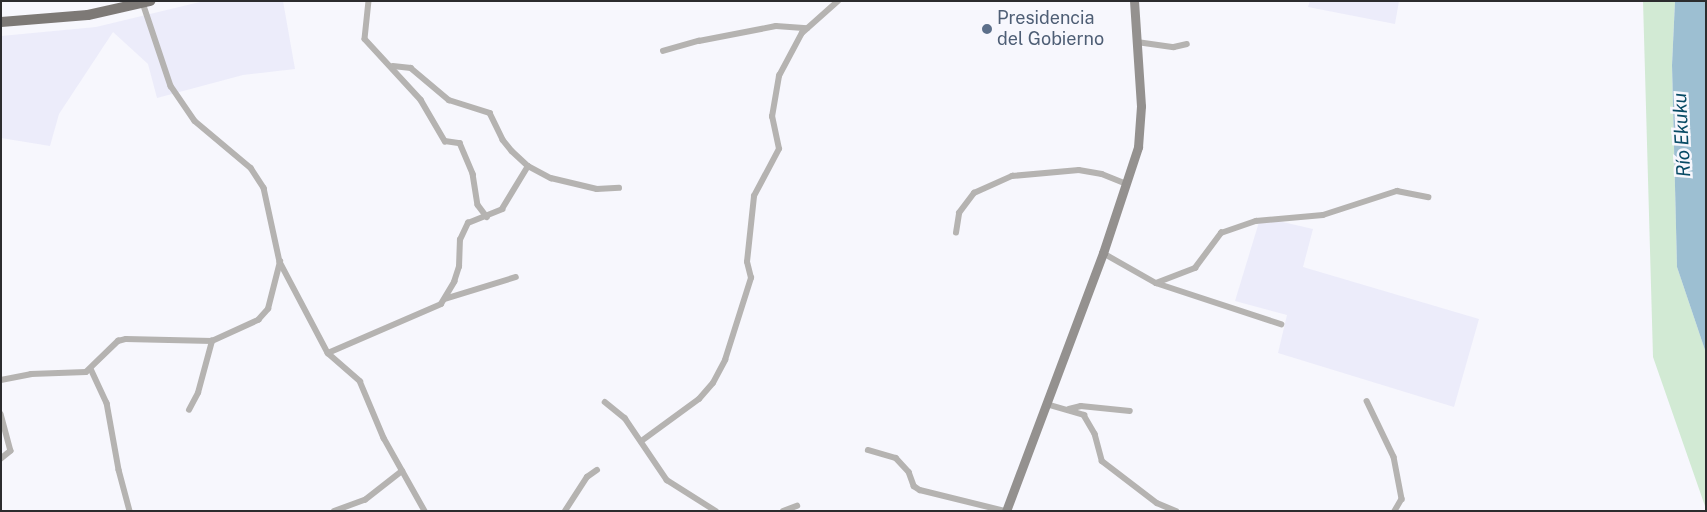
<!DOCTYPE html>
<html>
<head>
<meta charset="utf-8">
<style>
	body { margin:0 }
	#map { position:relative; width:1707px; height:512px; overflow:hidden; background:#f7f7fd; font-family:"Public Sans",sans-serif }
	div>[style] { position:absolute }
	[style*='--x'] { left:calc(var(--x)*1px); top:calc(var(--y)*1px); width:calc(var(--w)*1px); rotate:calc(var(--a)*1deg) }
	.built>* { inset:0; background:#ececfa }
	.green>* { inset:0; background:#d2ead4 }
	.water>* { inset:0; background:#9dbfd2 }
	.street>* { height:5.5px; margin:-2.75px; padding:0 2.75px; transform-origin:2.75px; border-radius:2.75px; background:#b5b3b1 }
	.secondary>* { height:9px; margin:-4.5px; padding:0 4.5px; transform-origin:4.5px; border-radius:4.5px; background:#94918f }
	.primary>* { height:10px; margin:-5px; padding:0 5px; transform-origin:5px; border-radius:5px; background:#7d7976 }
	.dots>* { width:14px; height:14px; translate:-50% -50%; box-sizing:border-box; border:2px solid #f7f7fd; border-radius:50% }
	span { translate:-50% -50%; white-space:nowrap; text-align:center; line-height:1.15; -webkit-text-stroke:5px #f7f7fd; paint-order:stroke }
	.service-label { font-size:18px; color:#4e5e75 }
	.left { translate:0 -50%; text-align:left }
	.water-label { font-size:19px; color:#084b65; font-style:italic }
	.frame { position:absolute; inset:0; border:2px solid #2c2c2e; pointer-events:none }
</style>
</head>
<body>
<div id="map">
	<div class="built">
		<i style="clip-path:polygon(204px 1px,283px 1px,295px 69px,243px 75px,157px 98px,148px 64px,113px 32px,59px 114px,50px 146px,1px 138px,1px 36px,96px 27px)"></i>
		<i style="clip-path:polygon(1310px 1px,1399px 1px,1395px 24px,1308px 7px)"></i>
		<i style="clip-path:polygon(1274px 220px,1313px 229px,1303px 267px,1479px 319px,1454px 407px,1278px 353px,1287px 315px,1235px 301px,1259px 222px)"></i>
	</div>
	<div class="green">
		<i style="clip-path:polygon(1643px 1px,1675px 1px,1672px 65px,1677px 267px,1706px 353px,1706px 509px,1653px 357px)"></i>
	</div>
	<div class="water">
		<i style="clip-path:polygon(1675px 1px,1706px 1px,1706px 353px,1677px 267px,1672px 65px)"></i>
	</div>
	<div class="street">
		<i style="--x:369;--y:1;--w:38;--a:96"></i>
		<i style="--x:365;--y:39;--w:83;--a:47.4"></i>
		<i style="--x:421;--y:100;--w:48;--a:59.7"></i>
		<i style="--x:445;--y:141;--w:15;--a:8"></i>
		<i style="--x:460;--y:143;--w:34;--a:67"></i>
		<i style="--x:473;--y:174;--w:31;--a:81"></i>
		<i style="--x:478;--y:205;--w:15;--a:53"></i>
		<i style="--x:143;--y:3;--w:88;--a:71.4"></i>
		<i style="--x:171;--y:86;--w:42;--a:55.6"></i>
		<i style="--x:195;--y:121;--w:73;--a:40"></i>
		<i style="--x:251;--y:168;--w:24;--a:57"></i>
		<i style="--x:264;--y:188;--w:76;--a:77.8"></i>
		<i style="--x:280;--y:262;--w:103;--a:62.2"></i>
		<i style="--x:328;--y:353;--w:43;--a:41.2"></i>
		<i style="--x:360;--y:381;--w:62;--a:67.2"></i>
		<i style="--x:384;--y:438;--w:84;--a:60.7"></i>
		<i style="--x:1137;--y:42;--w:37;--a:8"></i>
		<i style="--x:1174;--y:47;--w:13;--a:-13"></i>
		<i style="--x:663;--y:51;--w:37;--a:-16"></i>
		<i style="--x:699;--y:41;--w:78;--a:-11"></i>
		<i style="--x:776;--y:26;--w:31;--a:4"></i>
		<i style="--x:393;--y:66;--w:18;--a:6"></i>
		<i style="--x:411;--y:68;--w:50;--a:40.1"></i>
		<i style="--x:449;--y:100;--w:43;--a:17.6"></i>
		<i style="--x:490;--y:113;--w:30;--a:64"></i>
		<i style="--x:503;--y:140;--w:14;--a:51"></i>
		<i style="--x:512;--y:151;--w:22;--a:43"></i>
		<i style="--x:528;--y:166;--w:26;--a:28"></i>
		<i style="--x:551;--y:178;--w:47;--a:13.4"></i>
		<i style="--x:597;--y:189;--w:22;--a:-3"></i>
		<i style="--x:956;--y:233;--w:20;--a:-81"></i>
		<i style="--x:959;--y:213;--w:25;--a:-53"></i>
		<i style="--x:974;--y:193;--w:42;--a:-24.1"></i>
		<i style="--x:1012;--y:176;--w:67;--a:-5.1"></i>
		<i style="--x:1079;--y:170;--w:23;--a:10"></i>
		<i style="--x:1102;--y:174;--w:27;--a:22"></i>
		<i style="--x:1103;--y:253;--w:61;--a:29.5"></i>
		<i style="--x:1156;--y:283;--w:132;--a:18.2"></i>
		<i style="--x:1156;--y:283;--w:42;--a:-21"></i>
		<i style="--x:1195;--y:268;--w:44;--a:-53.4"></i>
		<i style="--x:1221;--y:233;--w:37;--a:-19"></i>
		<i style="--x:1256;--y:221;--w:67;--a:-5.1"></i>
		<i style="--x:1323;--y:215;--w:78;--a:-18"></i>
		<i style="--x:1397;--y:191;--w:32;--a:11"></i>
		<i style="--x:445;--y:299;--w:74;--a:-17.2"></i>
		<i style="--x:328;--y:353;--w:123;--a:-23.4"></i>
		<i style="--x:441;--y:304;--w:26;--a:-59"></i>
		<i style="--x:454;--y:282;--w:16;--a:-72"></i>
		<i style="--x:459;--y:267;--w:27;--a:-88"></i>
		<i style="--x:460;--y:240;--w:19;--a:-65"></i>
		<i style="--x:468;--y:223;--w:37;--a:-22"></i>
		<i style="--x:502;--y:209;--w:50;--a:-58.8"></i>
		<i style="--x:91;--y:369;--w:38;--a:65"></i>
		<i style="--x:107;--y:403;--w:68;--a:79.8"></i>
		<i style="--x:119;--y:470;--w:42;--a:75"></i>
		<i style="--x:1;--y:380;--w:31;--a:-11"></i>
		<i style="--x:31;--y:374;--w:55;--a:-2.1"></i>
		<i style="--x:86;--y:372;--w:45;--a:-44.1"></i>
		<i style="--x:118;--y:341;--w:8;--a:-14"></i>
		<i style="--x:126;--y:339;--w:86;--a:1.3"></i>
		<i style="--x:212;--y:341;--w:51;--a:-24.5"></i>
		<i style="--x:258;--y:320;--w:15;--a:-48"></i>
		<i style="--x:268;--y:309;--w:49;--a:-75.7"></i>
		<i style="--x:1367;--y:401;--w:62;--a:64.3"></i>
		<i style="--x:1394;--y:457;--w:43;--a:79.2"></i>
		<i style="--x:1402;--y:499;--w:14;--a:120"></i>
		<i style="--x:605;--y:402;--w:26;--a:39"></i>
		<i style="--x:625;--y:418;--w:75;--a:55.9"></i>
		<i style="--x:667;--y:480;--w:58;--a:32.3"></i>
		<i style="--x:1046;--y:404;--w:40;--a:16"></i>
		<i style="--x:1084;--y:415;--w:22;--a:60"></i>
		<i style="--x:1095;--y:434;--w:28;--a:75"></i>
		<i style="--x:1102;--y:461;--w:69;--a:37.4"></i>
		<i style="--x:1157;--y:503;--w:21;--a:23"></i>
		<i style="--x:1069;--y:409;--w:12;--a:-14"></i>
		<i style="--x:1081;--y:406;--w:49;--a:5.8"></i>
		<i style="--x:189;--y:410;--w:19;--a:-62"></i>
		<i style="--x:198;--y:393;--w:54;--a:-74.9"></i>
		<i style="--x:1;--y:414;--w:38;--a:75"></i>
		<i style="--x:11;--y:451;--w:13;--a:141"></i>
		<i style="--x:643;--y:440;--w:69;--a:-36.2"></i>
		<i style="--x:699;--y:399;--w:21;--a:-49"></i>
		<i style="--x:713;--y:383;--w:26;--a:-62"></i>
		<i style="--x:725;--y:360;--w:86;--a:-72.4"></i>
		<i style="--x:751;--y:278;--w:16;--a:-104"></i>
		<i style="--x:747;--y:262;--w:66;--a:-83.9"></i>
		<i style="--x:754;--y:196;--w:53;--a:-62"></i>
		<i style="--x:779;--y:149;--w:33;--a:-102"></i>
		<i style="--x:772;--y:117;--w:42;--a:-80.3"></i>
		<i style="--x:779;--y:76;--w:49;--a:-61.9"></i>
		<i style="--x:802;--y:33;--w:48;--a:-41.6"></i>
		<i style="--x:868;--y:450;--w:29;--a:16"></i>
		<i style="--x:896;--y:458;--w:19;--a:47"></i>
		<i style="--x:909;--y:472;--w:15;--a:70"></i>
		<i style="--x:914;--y:486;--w:7;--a:34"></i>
		<i style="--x:920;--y:490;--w:88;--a:13.9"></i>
		<i style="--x:334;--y:511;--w:33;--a:-20"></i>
		<i style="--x:365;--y:500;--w:47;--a:-38.1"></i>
		<i style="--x:565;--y:511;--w:40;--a:-57.1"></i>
		<i style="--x:587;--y:477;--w:12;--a:-35"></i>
		<i style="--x:783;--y:511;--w:15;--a:-20"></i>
	</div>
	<div class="secondary">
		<i style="--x:1006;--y:511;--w:276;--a:-69.4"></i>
		<i style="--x:1103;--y:253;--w:112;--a:-71.7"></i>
		<i style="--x:1138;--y:147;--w:41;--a:-85.8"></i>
		<i style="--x:1141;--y:106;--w:105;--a:-93.8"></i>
	</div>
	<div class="primary">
		<i style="--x:1;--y:22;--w:87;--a:-4.6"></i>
		<i style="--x:88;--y:15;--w:64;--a:-12.7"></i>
	</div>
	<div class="dots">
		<i style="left:987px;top:29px;background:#5c6f8a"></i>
	</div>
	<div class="service-label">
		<span class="left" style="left:997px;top:29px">Presidencia<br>del Gobierno</span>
	</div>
	<div class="water-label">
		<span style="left:1682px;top:135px;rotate:-93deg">Río Ekuku</span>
	</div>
	<div class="frame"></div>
</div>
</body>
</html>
